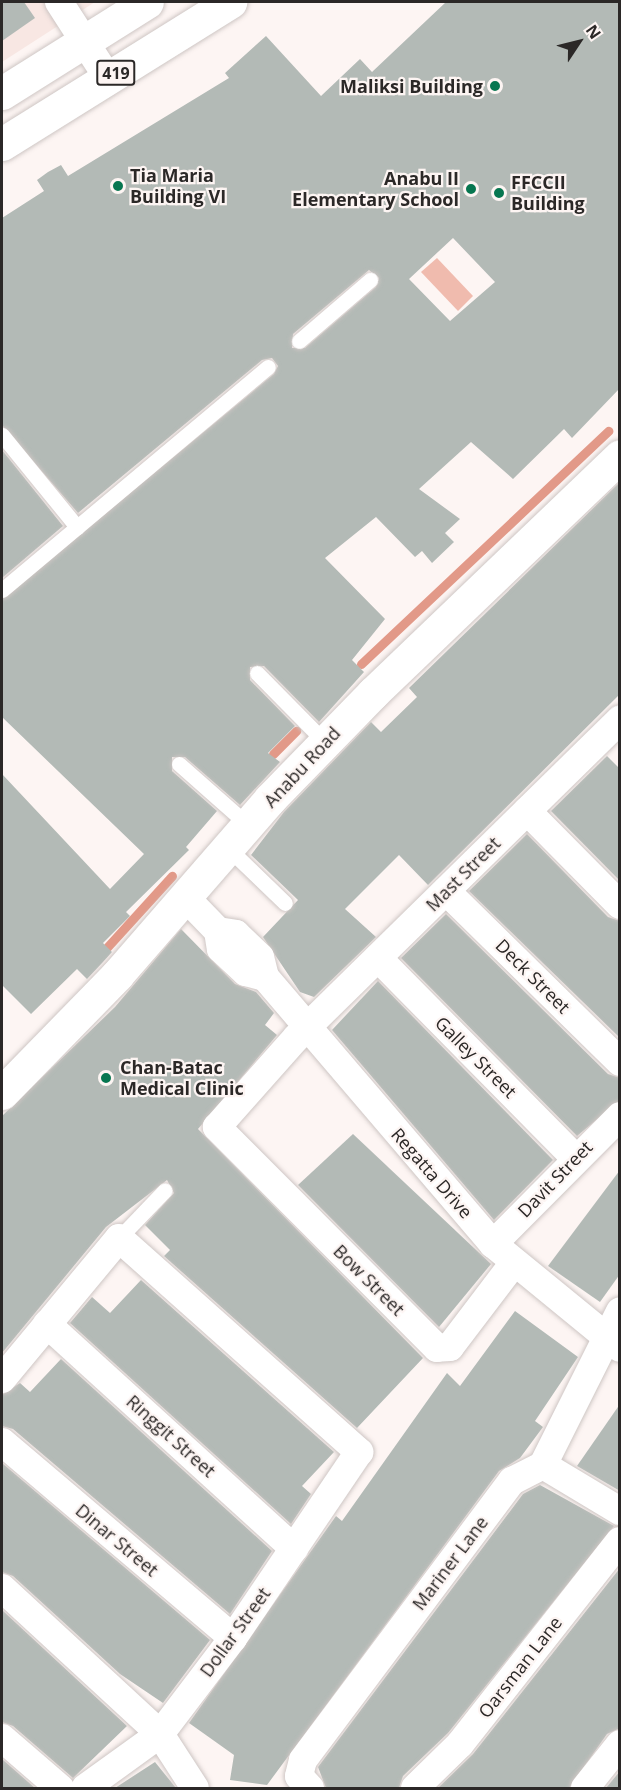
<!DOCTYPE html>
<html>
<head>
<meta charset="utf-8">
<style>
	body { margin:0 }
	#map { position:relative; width:621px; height:1790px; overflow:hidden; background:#fdf5f3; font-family:"Open Sans",sans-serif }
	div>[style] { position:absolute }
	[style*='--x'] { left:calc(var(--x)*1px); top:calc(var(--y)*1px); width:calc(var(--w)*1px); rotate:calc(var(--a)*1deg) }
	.built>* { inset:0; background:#f8e7e3 }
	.green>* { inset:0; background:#f0bbae }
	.stream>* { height:9px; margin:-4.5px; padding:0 4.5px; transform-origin:4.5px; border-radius:4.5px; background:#e29988 }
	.building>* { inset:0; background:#b3bab6 }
	.roads { filter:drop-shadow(0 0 2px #cec6c4) drop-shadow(0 0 2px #cec6c4) }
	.service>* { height:15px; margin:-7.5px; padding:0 7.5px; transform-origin:7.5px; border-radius:7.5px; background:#fff }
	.minor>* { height:28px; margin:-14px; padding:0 14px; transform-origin:14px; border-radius:14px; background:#fff }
	.tertiary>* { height:33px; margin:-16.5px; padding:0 16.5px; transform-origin:16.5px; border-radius:16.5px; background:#fff }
	.trunk>* { height:33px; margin:-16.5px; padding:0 16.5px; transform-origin:16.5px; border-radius:16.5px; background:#fff }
	.dots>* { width:16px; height:16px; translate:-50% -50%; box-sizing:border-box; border:3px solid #fdf5f3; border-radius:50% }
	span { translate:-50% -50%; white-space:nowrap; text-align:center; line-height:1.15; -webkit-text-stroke:4.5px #fdf5f3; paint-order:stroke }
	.shield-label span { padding:2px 4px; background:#fdf5f3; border:2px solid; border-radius:4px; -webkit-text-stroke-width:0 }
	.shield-label { font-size:16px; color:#2b2827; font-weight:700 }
	.poi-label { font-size:18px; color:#2b2827; font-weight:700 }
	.right { translate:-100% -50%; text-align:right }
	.left { translate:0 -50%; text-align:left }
	.street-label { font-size:18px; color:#2b2827 }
	.frame { position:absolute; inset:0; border:3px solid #2b2827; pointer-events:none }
	.north { position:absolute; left:549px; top:12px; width:60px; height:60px; -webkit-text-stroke:4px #fdf5f3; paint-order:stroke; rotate:55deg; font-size:16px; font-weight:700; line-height:24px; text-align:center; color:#2b2827 }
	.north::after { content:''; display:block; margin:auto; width:21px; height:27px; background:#2b2827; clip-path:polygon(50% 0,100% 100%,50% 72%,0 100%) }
</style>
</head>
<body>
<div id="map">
	<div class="built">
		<i style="clip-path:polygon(2px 2px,95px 2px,2px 62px)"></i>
	</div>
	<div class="green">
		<i style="clip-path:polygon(437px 258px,473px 296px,458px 311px,421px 272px)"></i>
	</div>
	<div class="stream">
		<i style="--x:361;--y:664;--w:340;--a:-43.3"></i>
		<i style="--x:273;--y:754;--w:33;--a:-45"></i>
		<i style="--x:100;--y:955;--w:107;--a:-47.7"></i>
	</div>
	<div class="building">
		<i style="clip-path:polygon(2px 2px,24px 2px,35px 18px,2px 41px)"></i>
		<i style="clip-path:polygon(evenodd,446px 2px,620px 2px,620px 388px,572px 438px,564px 429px,513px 479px,471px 442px,419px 489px,460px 519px,445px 533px,454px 542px,432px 563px,422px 551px,415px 557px,376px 517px,325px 558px,385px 619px,352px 660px,364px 672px,319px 722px,264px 666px,250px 667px,250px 680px,295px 726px,268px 753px,280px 762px,240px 805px,185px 757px,172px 757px,172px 771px,217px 811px,186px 847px,189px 850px,126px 912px,130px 916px,103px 943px,112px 952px,103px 962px,87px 979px,77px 969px,31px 1014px,2px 985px,2px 774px,110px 889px,144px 854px,2px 717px,2px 599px,274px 374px,278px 366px,272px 358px,262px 360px,78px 513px,2px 425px,2px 218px,44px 191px,37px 180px,48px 172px,61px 165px,68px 176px,229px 78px,225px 73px,266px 36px,321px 96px,360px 59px,372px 72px,446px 2px,453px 238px,495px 282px,450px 321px,409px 279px,453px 238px,446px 2px,369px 270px,379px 278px,376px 287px,305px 348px,292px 348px,293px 334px,369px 270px)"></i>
		<i style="clip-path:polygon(2px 450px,63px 526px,2px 578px)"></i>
		<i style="clip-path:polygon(620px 482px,620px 694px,428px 885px,399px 855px,345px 909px,376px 937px,314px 997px,300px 992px,263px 937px,298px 900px,251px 855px,284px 812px,371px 722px,381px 732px,417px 697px,409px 688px)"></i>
		<i style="clip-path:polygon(607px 756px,620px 769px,620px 881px,551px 811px)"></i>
		<i style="clip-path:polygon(527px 834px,608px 917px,620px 921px,620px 1038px,469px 891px)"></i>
		<i style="clip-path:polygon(446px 914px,608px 1074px,620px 1078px,620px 1100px,577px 1136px,401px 958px)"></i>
		<i style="clip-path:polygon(181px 929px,235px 984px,256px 992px,274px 1013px,265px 1025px,277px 1035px,198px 1129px,423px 1358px,357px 1428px,164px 1256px,170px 1250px,145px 1225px,174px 1193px,167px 1180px,106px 1227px,2px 1353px,2px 1116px,115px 1007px)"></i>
		<i style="clip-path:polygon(378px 981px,553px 1160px,494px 1220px,332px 1030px)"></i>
		<i style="clip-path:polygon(353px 1134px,491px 1264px,439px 1327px,298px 1185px)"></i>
		<i style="clip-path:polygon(620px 1170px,620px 1274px,600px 1302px,548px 1266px)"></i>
		<i style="clip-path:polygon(141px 1280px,334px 1452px,302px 1486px,311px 1494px,291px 1524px,70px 1323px,92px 1297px,110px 1313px)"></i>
		<i style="clip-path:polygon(515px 1311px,578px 1357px,535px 1421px,543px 1427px,520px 1458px,499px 1471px,267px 1785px,230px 1780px,234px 1755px,189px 1723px,336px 1516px,342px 1521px,447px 1373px,460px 1386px)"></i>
		<i style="clip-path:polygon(61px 1359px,272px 1551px,230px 1614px,13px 1429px,2px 1426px,2px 1395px,20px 1383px,30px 1392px)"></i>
		<i style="clip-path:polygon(620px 1404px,620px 1491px,577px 1466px)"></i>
		<i style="clip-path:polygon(2px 1463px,210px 1640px,163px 1703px,120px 1674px,13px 1576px,2px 1572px)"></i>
		<i style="clip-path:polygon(540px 1485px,614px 1526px,448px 1733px,403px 1776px,399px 1788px,326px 1788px,318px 1767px,523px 1494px)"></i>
		<i style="clip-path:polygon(620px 1568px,620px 1728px,607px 1734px,569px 1788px,438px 1788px,473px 1754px)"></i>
		<i style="clip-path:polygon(2px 1610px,127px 1726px,73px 1778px,13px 1726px,2px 1722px)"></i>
		<i style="clip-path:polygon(2px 1759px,35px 1788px,2px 1788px)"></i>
		<i style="clip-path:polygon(155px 1762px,176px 1788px,115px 1788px)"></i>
		<i style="clip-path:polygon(620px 1771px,620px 1788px,606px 1788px)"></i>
	</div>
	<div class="roads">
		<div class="service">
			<i style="--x:299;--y:341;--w:94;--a:-40.7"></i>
			<i style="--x:2;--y:435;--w:119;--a:50.8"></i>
			<i style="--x:2;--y:590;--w:347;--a:-40"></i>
			<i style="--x:257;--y:673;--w:97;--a:45.4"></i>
			<i style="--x:179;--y:764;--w:92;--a:41.5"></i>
			<i style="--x:228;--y:848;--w:79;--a:44"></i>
			<i style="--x:119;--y:1238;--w:66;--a:-46.2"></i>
		</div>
		<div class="minor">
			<i style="--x:59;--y:2;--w:90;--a:57.2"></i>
			<i style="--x:527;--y:811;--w:132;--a:45.3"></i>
			<i style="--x:446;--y:891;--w:244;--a:44.5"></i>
			<i style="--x:185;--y:897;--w:47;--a:45.9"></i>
			<i style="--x:218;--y:931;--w:18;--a:9"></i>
			<i style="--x:236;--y:934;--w:33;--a:44"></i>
			<i style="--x:260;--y:957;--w:21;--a:76"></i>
			<i style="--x:265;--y:977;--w:351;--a:49.5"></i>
			<i style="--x:493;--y:1244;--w:164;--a:39.3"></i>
			<i style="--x:218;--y:931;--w:18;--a:81"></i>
			<i style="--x:221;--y:949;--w:34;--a:43"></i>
			<i style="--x:246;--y:972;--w:20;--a:15"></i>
			<i style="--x:378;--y:958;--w:279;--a:45.4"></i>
			<i style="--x:493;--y:1244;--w:180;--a:-45.2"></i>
			<i style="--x:513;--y:1264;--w:104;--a:127.2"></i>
			<i style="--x:450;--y:1347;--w:13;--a:176"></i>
			<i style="--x:437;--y:1348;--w:312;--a:-134.9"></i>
			<i style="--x:217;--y:1127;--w:120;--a:-48.4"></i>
			<i style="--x:297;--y:1037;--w:453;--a:-44.5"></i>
			<i style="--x:47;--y:1324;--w:334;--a:42.3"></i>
			<i style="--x:2;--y:1379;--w:183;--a:-50.3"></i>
			<i style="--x:119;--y:1238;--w:322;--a:41.7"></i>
			<i style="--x:359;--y:1452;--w:225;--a:124.1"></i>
			<i style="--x:233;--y:1638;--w:121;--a:127.2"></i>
			<i style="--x:160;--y:1734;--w:92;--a:144.2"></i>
			<i style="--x:2;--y:1442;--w:303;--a:40.3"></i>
			<i style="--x:543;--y:1465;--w:90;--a:30.9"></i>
			<i style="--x:2;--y:1588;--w:215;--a:42.7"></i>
			<i style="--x:160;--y:1734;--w:64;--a:57.1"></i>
			<i style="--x:2;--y:1738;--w:77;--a:40.8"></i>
			<i style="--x:310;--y:1788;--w:16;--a:-133"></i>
			<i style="--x:299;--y:1776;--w:16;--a:-76"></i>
			<i style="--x:303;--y:1760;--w:349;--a:-53.2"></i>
			<i style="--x:512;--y:1481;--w:35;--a:-27"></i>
			<i style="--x:543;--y:1465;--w:172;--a:-63.4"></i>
			<i style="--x:415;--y:1788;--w:63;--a:-44.4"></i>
			<i style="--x:460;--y:1744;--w:258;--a:-51.8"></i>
			<i style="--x:585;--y:1788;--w:56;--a:-51.5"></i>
		</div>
		<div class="tertiary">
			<i style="--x:2;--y:1093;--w:165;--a:-45.7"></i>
			<i style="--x:117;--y:975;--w:233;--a:-49"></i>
			<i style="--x:270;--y:799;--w:148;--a:-45.8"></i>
			<i style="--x:373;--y:693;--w:342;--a:-43.8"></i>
		</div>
		<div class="trunk">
			<i style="--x:2;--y:93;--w:171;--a:-32.1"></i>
			<i style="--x:2;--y:144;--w:269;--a:-31.9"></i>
		</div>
	</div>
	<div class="dots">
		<i style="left:495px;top:86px;background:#077650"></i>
		<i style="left:118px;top:186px;background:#077650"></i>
		<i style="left:471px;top:189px;background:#077650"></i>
		<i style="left:499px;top:193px;background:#077650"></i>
		<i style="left:106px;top:1078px;background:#077650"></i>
	</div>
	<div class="shield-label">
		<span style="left:116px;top:73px">419</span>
	</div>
	<div class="poi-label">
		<span class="right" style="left:483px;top:86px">Maliksi Building</span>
		<span class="left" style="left:130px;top:186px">Tia Maria<br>Building VI</span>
		<span class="right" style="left:459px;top:189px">Anabu II<br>Elementary School</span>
		<span class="left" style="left:511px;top:193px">FFCCII<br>Building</span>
		<span class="left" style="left:120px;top:1078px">Chan-Batac<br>Medical Clinic</span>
	</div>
	<div class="street-label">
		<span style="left:302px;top:767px;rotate:-47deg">Anabu Road</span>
		<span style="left:463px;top:874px;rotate:-45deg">Mast Street</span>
		<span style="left:533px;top:976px;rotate:45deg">Deck Street</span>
		<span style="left:476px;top:1057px;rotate:45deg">Galley Street</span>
		<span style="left:432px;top:1173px;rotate:49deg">Regatta Drive</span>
		<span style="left:555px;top:1179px;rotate:-46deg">Davit Street</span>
		<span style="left:369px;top:1280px;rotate:45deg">Bow Street</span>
		<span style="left:171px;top:1436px;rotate:42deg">Ringgit Street</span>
		<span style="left:117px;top:1540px;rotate:40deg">Dinar Street</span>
		<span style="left:450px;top:1563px;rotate:-53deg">Mariner Lane</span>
		<span style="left:235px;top:1632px;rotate:-54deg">Dollar Street</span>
		<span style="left:520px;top:1667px;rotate:-52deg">Oarsman Lane</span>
	</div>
	<div class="frame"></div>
	<div class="north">N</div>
</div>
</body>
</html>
